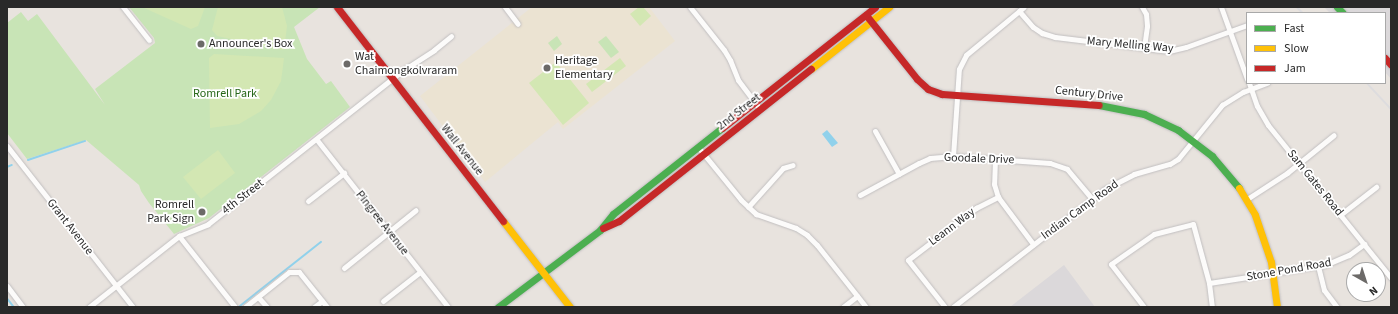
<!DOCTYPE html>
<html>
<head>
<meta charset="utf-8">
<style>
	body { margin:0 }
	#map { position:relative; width:1398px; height:314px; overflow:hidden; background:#e8e3de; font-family:"Source Sans 3",sans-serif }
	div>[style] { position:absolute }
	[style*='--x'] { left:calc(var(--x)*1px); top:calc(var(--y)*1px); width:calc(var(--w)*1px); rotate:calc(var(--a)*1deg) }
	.industrial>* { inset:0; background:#dbd8da }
	.education>* { inset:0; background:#ebe3d2 }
	.green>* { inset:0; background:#c8e4b6 }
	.pitch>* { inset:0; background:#d3e7b3 }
	.water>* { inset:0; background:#90d1eb }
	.stream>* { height:1.5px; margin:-0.75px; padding:0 0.75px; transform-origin:0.75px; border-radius:0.75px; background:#90d1eb }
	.roads { filter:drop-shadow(0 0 1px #c1bfc0) drop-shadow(0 0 1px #c1bfc0) }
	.street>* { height:5px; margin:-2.5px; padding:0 2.5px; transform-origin:2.5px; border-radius:2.5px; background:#fcfbfa }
	.fast>* { height:7px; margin:-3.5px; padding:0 3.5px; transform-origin:3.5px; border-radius:3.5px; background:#4caf50 }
	.slow>* { height:7px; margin:-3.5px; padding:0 3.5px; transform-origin:3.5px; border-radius:3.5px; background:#ffc107 }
	.jam>* { height:7px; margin:-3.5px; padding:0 3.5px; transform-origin:3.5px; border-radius:3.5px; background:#c62828 }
	.rail>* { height:1.5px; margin:-0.75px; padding:0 0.75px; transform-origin:0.75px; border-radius:0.75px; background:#dddcde }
	.dots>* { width:11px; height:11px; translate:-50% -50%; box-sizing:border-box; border:2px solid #fff; border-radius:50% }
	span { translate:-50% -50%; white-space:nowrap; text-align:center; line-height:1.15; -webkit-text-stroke:3.5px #fff; paint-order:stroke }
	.poi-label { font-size:12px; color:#292929 }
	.left { translate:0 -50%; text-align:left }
	.right { translate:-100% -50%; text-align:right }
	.street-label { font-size:12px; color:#292929 }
	.park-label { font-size:12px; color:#266618 }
	.frame { position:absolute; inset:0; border:8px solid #292929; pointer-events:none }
	.legend { position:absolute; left:1246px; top:12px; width:140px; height:72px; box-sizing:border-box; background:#fff; border:1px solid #a9a9a9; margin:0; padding:5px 7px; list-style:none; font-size:12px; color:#292929 }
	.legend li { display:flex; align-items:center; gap:8px; height:20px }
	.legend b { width:20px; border:1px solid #a9a9a9 }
	.north { position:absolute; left:1346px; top:262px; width:40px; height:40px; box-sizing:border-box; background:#fff; border:1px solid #a9a9a9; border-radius:50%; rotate:141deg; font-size:11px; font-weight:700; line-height:16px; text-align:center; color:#292929 }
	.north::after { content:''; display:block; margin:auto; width:14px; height:18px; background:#6c6a68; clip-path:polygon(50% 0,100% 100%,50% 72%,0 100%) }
</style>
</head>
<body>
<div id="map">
	<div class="industrial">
		<i style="clip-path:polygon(1324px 7px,1391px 7px,1391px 79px,1385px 72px,1385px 13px,1330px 13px)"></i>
		<i style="clip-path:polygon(1064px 265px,1095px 307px,1010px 307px)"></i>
	</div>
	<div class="education">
		<i style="clip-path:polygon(532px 7px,649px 7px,675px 41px,563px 129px,558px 122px,485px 182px,420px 96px)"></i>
	</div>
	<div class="green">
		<i style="clip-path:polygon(129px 7px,320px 7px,294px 27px,307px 59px,326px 84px,331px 81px,350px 107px,209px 218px,174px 234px,149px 203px,141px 191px,139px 185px,86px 140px,27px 159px,7px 133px,7px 23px,21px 12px,28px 21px,37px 14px,105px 105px,95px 89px,155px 43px,154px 38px)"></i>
		<i style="clip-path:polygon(557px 36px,562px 44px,554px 51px,548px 43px)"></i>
		<i style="clip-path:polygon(606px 36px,619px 52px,611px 58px,598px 42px)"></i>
	</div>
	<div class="pitch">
		<i style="clip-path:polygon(142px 7px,205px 7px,198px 26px,191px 29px)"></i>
		<i style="clip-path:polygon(218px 7px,282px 7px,287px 26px,284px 50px,217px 36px,212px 30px)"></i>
		<i style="clip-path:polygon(639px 7px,643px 7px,651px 16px,640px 26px,630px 14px)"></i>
		<i style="clip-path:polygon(214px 54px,284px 58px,281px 81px,271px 100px,261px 111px,239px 124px,210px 128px,209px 58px)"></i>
		<i style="clip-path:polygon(620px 58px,626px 66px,592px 92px,586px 84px)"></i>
		<i style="clip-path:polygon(556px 62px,589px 103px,563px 125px,529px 83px)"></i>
		<i style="clip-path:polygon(218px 150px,235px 173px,201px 199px,183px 177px)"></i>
	</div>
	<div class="water">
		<i style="clip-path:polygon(827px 130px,838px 143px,832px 147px,822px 134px)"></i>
	</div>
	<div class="stream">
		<i style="--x:28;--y:160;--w:60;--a:-18.4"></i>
		<i style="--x:7;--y:167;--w:5;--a:-22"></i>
		<i style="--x:7;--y:298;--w:11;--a:52"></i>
		<i style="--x:240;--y:306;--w:103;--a:-38.3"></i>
	</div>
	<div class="roads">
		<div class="street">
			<i style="--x:123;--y:7;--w:42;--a:51.8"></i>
			<i style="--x:505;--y:7;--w:21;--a:53"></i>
			<i style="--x:690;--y:7;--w:55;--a:51.7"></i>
			<i style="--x:724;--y:50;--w:12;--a:59"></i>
			<i style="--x:730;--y:60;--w:22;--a:68"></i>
			<i style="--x:738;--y:80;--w:36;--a:53"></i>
			<i style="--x:1142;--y:7;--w:8;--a:60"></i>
			<i style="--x:1146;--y:14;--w:12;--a:85"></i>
			<i style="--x:1147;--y:26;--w:22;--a:98"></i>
			<i style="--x:1221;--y:7;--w:77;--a:70.1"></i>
			<i style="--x:1019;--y:11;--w:21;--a:49"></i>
			<i style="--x:1033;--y:27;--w:11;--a:34"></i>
			<i style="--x:1042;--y:33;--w:14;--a:17"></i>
			<i style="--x:1055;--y:37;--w:115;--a:7"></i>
			<i style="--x:1169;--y:51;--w:17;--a:-13"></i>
			<i style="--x:1186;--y:47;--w:65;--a:-19.8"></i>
			<i style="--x:1249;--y:83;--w:24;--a:71"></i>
			<i style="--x:1257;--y:106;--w:22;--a:60"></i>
			<i style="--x:1268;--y:125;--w:196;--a:51.2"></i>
			<i style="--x:875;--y:131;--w:49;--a:60.8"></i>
			<i style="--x:317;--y:140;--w:212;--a:51.9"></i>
			<i style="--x:7;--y:146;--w:204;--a:52"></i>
			<i style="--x:698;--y:147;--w:68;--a:50.9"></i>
			<i style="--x:741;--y:200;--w:21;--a:43"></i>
			<i style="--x:756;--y:214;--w:42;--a:19.3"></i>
			<i style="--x:796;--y:228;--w:13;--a:32"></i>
			<i style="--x:807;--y:235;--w:14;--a:45"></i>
			<i style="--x:817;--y:245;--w:79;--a:51.7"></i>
			<i style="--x:953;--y:156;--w:87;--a:-86.1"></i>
			<i style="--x:959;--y:69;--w:16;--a:-63"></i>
			<i style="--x:966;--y:55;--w:75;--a:-39.6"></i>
			<i style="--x:995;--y:159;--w:25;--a:92"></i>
			<i style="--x:994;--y:184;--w:14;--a:73"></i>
			<i style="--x:998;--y:197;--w:59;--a:53.3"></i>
			<i style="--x:860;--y:195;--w:67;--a:-28.5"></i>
			<i style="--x:919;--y:163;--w:12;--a:-24"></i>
			<i style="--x:930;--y:158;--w:23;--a:-5"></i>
			<i style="--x:953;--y:156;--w:97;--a:4.1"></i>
			<i style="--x:1050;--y:163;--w:18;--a:19"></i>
			<i style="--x:1067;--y:169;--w:39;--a:50"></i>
			<i style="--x:1247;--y:199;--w:48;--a:-33"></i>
			<i style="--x:1287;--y:173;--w:60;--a:-39"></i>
			<i style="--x:308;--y:201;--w:46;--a:-37.9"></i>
			<i style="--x:748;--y:207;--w:52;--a:-48.1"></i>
			<i style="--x:783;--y:168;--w:10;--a:-17"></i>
			<i style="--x:1340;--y:215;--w:46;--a:-37.9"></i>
			<i style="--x:179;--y:236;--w:90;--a:51.7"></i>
			<i style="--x:1318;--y:266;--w:25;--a:76"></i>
			<i style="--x:1324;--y:290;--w:21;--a:53"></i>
			<i style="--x:344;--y:268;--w:92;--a:-38.9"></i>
			<i style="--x:1209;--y:283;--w:117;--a:-8.8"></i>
			<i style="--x:1325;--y:265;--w:26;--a:-23"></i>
			<i style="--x:1349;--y:255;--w:19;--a:-36"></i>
			<i style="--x:7;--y:286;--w:26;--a:53"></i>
			<i style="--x:258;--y:297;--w:13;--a:48"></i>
			<i style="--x:383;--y:301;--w:47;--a:-38.1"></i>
			<i style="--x:89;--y:307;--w:115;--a:-38.3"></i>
			<i style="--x:179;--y:236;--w:31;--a:-22"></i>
			<i style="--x:208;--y:224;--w:247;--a:-38.3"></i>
			<i style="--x:402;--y:71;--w:38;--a:-33"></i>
			<i style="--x:434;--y:50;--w:22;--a:-39"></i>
			<i style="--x:245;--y:307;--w:56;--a:-38.5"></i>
			<i style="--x:289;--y:272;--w:10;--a:0"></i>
			<i style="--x:299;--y:272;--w:45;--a:51.3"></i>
			<i style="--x:314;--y:307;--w:10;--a:-37"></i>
			<i style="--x:843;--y:307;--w:18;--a:-38"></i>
			<i style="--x:945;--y:307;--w:60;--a:-128.2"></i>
			<i style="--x:908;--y:260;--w:86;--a:-37.4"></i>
			<i style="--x:976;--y:208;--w:25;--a:-27"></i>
			<i style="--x:953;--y:307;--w:192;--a:-37.8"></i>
			<i style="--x:1105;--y:189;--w:33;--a:-27"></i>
			<i style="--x:1134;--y:174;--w:37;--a:-16"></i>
			<i style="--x:1170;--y:164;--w:9;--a:-32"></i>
			<i style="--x:1178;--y:159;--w:70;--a:-50.8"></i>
			<i style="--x:1222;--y:105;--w:25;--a:-32"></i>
			<i style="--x:1243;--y:92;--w:26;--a:-21"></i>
			<i style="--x:1144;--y:307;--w:54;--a:-127.5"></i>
			<i style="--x:1111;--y:264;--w:52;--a:-34.9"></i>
			<i style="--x:1154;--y:234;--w:40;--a:-14.4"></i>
			<i style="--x:1193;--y:224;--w:61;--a:74.8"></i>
			<i style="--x:1209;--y:283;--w:24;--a:83"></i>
		</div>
		<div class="fast">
			<i style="--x:1337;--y:7;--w:8;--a:45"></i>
			<i style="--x:1099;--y:105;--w:46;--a:11.3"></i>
			<i style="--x:1144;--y:114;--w:38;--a:25"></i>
			<i style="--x:1178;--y:130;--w:43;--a:37.4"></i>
			<i style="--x:1212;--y:156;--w:42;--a:49.8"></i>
			<i style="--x:498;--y:307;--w:128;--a:-37"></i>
			<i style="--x:600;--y:230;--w:21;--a:-51"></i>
			<i style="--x:613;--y:214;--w:139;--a:-38.3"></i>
		</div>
		<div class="slow">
			<i style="--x:811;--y:69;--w:100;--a:-38.5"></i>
			<i style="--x:1239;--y:188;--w:31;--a:59"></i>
			<i style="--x:1255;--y:215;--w:50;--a:71.2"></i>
			<i style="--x:1271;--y:262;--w:45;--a:82.4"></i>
			<i style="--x:503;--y:221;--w:109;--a:52.1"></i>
		</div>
		<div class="jam">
			<i style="--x:337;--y:7;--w:271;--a:52.2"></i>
			<i style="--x:866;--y:15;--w:82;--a:51.4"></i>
			<i style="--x:917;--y:79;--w:15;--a:42"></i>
			<i style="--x:928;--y:89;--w:15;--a:20"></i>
			<i style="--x:942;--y:94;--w:157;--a:4"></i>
			<i style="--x:1385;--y:58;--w:9;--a:49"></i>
			<i style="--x:722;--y:128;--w:195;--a:-38.3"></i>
			<i style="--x:603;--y:228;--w:17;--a:-24"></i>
			<i style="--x:619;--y:221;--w:245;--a:-38.4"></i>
		</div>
	</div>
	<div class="rail">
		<i style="--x:1297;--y:7;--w:8;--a:45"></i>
		<i style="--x:1367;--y:83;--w:35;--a:47"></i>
	</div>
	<div class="dots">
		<i style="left:201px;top:44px;background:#6c6a68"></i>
		<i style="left:347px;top:64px;background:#6c6a68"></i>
		<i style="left:547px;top:68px;background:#6c6a68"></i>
		<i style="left:202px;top:212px;background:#6c6a68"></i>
	</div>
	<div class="poi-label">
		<span class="left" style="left:209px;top:44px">Announcer's Box</span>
		<span class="left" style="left:355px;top:64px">Wat<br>Chaimongkolvraram</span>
		<span class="left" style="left:555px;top:68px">Heritage<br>Elementary</span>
		<span class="right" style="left:194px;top:212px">Romrell<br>Park Sign</span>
	</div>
	<div class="street-label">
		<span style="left:1130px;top:45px;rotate:5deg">Mary Melling Way</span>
		<span style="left:1089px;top:94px;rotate:6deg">Century Drive</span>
		<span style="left:739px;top:112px;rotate:-38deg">2nd Street</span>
		<span style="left:462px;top:150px;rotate:52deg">Wall Avenue</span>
		<span style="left:979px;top:159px;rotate:2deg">Goodale Drive</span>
		<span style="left:1315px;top:183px;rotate:51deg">Sam Gates Road</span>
		<span style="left:243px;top:197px;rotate:-38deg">4th Street</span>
		<span style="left:1080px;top:210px;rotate:-36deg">Indian Camp Road</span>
		<span style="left:382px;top:223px;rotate:52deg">Pingree Avenue</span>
		<span style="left:70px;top:227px;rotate:52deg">Grant Avenue</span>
		<span style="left:952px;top:227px;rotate:-37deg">Leann Way</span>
		<span style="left:1289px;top:270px;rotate:-10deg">Stone Pond Road</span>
	</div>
	<div class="park-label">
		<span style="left:225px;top:94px">Romrell Park</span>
	</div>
	<div class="frame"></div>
	<ul class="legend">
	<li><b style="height:5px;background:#4caf50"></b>Fast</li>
	<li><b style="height:5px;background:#ffc107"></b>Slow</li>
	<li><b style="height:5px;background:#c62828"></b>Jam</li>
	</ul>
	<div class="north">N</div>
</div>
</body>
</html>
